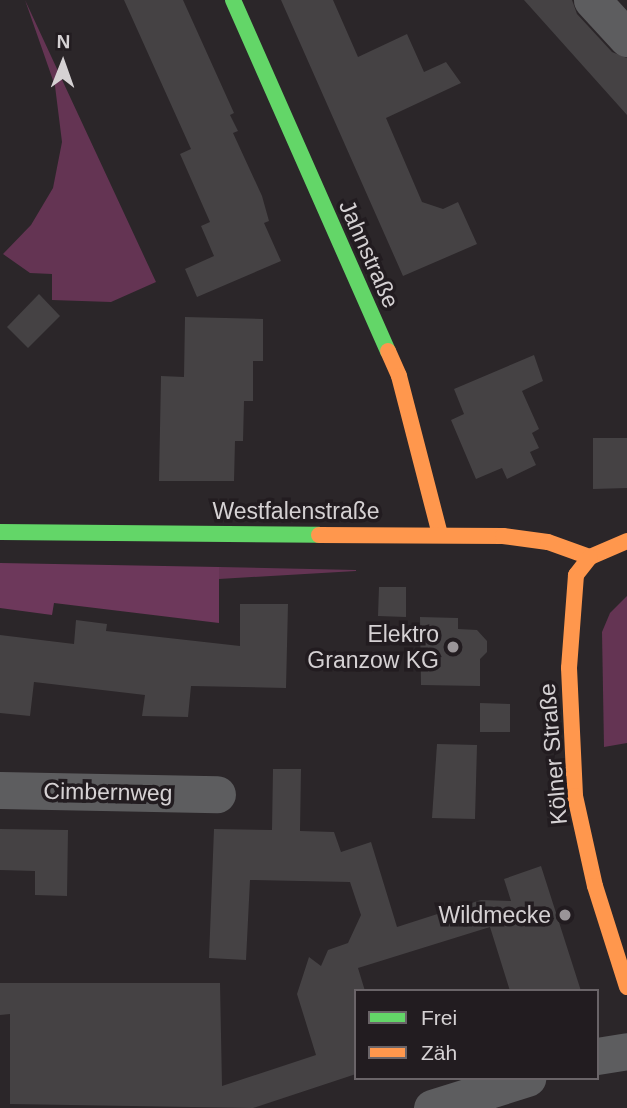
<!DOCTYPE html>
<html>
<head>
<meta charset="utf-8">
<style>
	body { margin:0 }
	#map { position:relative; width:627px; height:1108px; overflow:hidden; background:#2b2629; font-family:Helvetica,sans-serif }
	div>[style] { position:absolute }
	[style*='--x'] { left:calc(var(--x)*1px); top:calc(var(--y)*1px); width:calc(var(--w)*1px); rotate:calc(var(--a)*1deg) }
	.green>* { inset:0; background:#643453 }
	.forest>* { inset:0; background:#6d385b }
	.building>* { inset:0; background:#454244 }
	.street>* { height:37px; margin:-18.5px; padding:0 18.5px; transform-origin:18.5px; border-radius:18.5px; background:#5d5d5f }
	.fast>* { height:16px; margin:-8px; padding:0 8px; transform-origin:8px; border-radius:8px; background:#63d668 }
	.slow>* { height:16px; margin:-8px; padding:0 8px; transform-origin:8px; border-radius:8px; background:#ff974d }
	.dots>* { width:19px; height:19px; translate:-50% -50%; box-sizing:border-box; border:4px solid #221c20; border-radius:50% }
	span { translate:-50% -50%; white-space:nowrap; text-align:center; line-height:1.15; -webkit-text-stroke:7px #221c20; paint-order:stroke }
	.street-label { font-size:23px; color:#d5d1d3 }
	.poi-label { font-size:23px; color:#d5d1d3 }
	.right { translate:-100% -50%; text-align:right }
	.legend { position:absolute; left:354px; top:989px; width:245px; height:91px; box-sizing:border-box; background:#221c20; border:2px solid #6a6468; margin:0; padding:9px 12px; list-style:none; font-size:21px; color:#d5d1d3 }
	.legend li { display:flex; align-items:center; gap:14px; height:35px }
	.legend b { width:35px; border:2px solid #6a6468 }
	.north { position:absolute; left:28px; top:28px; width:70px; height:70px; -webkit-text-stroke:5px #221c20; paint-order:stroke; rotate:1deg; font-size:19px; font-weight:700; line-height:28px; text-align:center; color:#d5d1d3 }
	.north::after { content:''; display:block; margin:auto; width:24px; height:32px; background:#d5d1d3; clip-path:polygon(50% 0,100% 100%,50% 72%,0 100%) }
</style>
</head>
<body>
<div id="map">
	<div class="green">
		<i style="clip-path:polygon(25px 0,156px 282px,111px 302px,52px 300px,52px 274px,30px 273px,3px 254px,31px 225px,53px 188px,62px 142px,55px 86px)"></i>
		<i style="clip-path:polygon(219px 567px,356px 570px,356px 571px,219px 579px)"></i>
		<i style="clip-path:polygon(627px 596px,627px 743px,604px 747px,602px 632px,610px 613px)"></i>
	</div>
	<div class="forest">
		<i style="clip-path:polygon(0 563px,219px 567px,219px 623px,54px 603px,52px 615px,0 608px)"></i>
	</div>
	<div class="building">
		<i style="clip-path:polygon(124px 0,183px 0,234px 113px,230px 115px,238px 131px,233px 133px,262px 196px,269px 221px,264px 223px,281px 261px,197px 297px,185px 269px,214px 256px,201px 226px,210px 222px,180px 154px,191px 149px)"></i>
		<i style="clip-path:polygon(281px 0,333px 0,358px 57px,407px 34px,424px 72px,446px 62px,461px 83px,386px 118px,422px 202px,443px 209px,458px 202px,477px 244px,403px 276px)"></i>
		<i style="clip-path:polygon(524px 0,572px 0,577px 14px,612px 52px,627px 58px,627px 115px)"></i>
		<i style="clip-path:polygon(39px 294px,60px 316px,28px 348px,7px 327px)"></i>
		<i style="clip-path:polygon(185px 317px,263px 319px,263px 361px,253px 361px,253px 401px,244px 401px,243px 441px,235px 441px,234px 481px,159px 481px,161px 376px,184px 377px)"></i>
		<i style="clip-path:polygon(534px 355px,543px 381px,522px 391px,539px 429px,532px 433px,539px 448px,530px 452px,536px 465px,507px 479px,502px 468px,476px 479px,451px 420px,464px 414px,454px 389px)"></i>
		<i style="clip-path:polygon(593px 438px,627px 438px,627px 488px,593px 489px)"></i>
		<i style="clip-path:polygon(379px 587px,406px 587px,406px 617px,378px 616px)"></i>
		<i style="clip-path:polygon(240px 604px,288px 604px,286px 688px,191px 686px,188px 717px,142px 716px,145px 695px,34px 682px,30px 716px,0 713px,0 635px,74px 644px,76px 620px,107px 624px,106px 631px,240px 646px)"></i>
		<i style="clip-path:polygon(420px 617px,458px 618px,458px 629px,477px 630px,487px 641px,487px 652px,480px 659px,480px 686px,421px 685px)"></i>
		<i style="clip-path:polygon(480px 703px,510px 704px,510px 732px,480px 732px)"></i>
		<i style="clip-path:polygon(437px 744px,477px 745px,475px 819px,432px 818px)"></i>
		<i style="clip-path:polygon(273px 769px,301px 769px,300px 831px,334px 832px,341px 852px,371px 842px,397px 927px,481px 900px,511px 901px,504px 879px,541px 866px,581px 991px,510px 991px,490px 927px,358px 968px,365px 991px,356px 991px,356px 1074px,253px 1108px,10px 1104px,10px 1014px,0 1015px,0 983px,220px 983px,222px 1086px,316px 1055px,297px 994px,309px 957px,321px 966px,328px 950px,348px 943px,361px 915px,350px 882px,250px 880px,246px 960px,209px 958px,214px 829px,272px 830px)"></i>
		<i style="clip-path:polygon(0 829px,68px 830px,67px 896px,35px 895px,35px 871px,0 870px)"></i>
	</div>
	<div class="street">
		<i style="--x:592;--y:0;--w:52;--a:47.4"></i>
		<i style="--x:0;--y:790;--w:217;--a:1.1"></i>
		<i style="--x:597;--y:1056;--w:30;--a:-9"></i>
		<i style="--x:432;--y:1108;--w:100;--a:-17.5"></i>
	</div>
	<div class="fast">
		<i style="--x:233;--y:0;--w:384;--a:66.2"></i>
		<i style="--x:0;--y:532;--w:319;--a:0.5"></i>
	</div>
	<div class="slow">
		<i style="--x:388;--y:351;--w:27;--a:66"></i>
		<i style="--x:399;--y:376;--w:164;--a:75.5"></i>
		<i style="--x:319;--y:535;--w:184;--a:0.3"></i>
		<i style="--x:503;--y:536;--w:45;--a:7.6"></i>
		<i style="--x:548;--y:542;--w:45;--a:19.7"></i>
		<i style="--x:627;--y:541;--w:40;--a:156.6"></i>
		<i style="--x:590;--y:557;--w:23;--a:128"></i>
		<i style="--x:576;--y:575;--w:93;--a:94.3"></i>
		<i style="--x:569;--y:668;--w:128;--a:87.3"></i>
		<i style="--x:575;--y:796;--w:92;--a:77.5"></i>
		<i style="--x:595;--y:886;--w:106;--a:72.4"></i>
	</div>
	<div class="dots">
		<i style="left:453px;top:647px;background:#9a9598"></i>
		<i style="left:565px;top:915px;background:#9a9598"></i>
	</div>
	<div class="street-label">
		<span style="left:369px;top:254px;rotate:66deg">Jahnstraße</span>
		<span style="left:296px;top:511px">Westfalenstraße</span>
		<span style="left:553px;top:754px;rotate:-95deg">Kölner Straße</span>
		<span style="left:108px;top:792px;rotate:1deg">Cimbernweg</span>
	</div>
	<div class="poi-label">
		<span class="right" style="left:439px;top:647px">Elektro<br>Granzow KG</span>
		<span class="right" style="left:551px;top:915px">Wildmecke</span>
	</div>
	<ul class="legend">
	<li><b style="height:9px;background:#63d668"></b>Frei</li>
	<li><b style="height:9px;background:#ff974d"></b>Zäh</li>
	</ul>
	<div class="north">N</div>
</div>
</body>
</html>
